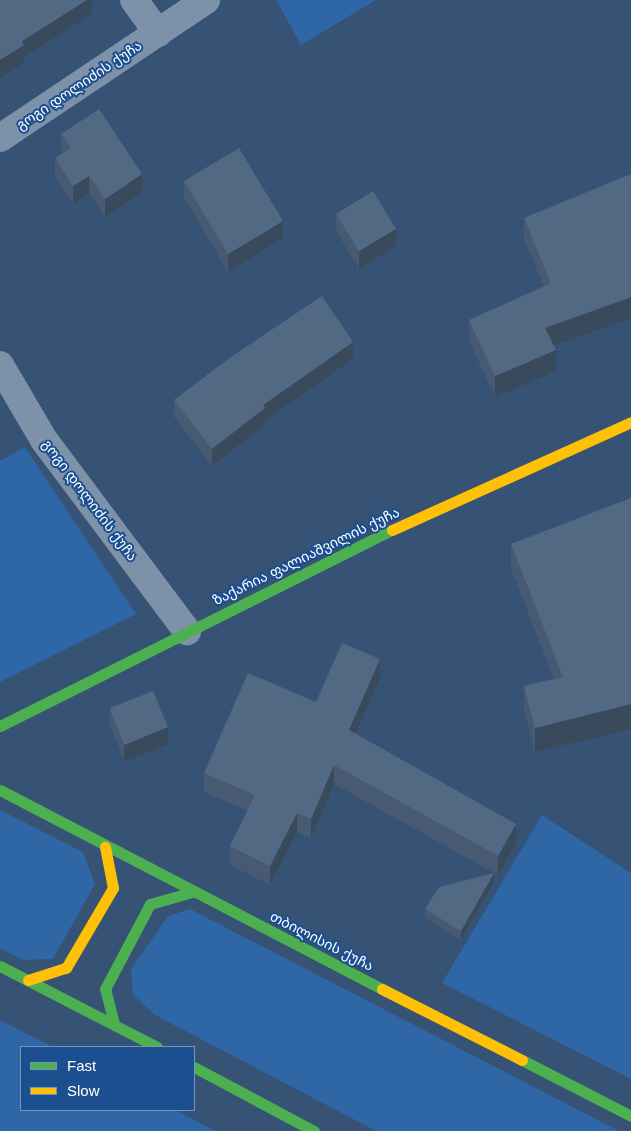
<!DOCTYPE html>
<html>
<head>
<meta charset="utf-8">
<style>
	body { margin:0 }
	#map { position:relative; width:631px; height:1131px; overflow:hidden; background:#365274; font-family:Helvetica,"Noto Sans Georgian",sans-serif }
	div>[style] { position:absolute }
	[style*='--x'] { left:calc(var(--x)*1px); top:calc(var(--y)*1px); width:calc(var(--w)*1px); rotate:calc(var(--a)*1deg) }
	.green>* { inset:0; background:#2f66a5 }
	.street>* { height:28px; margin:-14px; padding:0 14px; transform-origin:14px; border-radius:14px; background:#7d92a8 }
	.fast>* { height:11px; margin:-5.5px; padding:0 5.5px; transform-origin:5.5px; border-radius:5.5px; background:#4caf50 }
	.slow>* { height:11px; margin:-5.5px; padding:0 5.5px; transform-origin:5.5px; border-radius:5.5px; background:#ffc107 }
	.wall>* { inset:0; background:#475a72 }
	.shaded-wall>* { inset:0; background:#394a5c }
	.building>* { inset:0; background:#526984 }
	span { translate:-50% -50%; white-space:nowrap; text-align:center; line-height:1.15; -webkit-text-stroke:4px #1b4f8f; paint-order:stroke }
	.street-label { font-size:14px; color:#fff }
	.legend { position:absolute; left:20px; top:1046px; width:175px; height:65px; box-sizing:border-box; background:#1b4f8f; border:1px solid #7695bc; margin:0; padding:6px 9px; list-style:none; font-size:15px; color:#fff }
	.legend li { display:flex; align-items:center; gap:10px; height:25px }
	.legend b { width:25px; border:1px solid #7695bc }
</style>
</head>
<body>
<div id="map">
	<div class="green">
		<i style="clip-path:polygon(276px 0,376px 0,301px 45px)"></i>
		<i style="clip-path:polygon(25px 447px,136px 614px,0 682px,0 461px)"></i>
		<i style="clip-path:polygon(0 810px,83px 852px,95px 884px,53px 959px,23px 960px,0 948px)"></i>
		<i style="clip-path:polygon(542px 815px,631px 873px,631px 1079px,442px 983px)"></i>
		<i style="clip-path:polygon(190px 909px,619px 1131px,376px 1131px,155px 1015px,133px 995px,131px 969px,168px 916px)"></i>
		<i style="clip-path:polygon(0 1020px,53px 1047px,21px 1047px,21px 1110px,175px 1110px,216px 1131px,0 1131px)"></i>
	</div>
	<div class="street">
		<i style="--x:134;--y:0;--w:41;--a:54"></i>
		<i style="--x:0;--y:138;--w:248;--a:-33.8"></i>
		<i style="--x:0;--y:365;--w:87;--a:59.6"></i>
		<i style="--x:44;--y:440;--w:239;--a:53.2"></i>
	</div>
	<div class="fast">
		<i style="--x:0;--y:726;--w:438;--a:-26.6"></i>
		<i style="--x:0;--y:790;--w:431;--a:27.5"></i>
		<i style="--x:0;--y:966;--w:177;--a:27.3"></i>
		<i style="--x:114;--y:1024;--w:36;--a:-104"></i>
		<i style="--x:105;--y:989;--w:96;--a:-62.1"></i>
		<i style="--x:150;--y:904;--w:44;--a:-15.9"></i>
		<i style="--x:522;--y:1060;--w:123;--a:27.2"></i>
		<i style="--x:194;--y:1067;--w:136;--a:28.1"></i>
	</div>
	<div class="slow">
		<i style="--x:392;--y:530;--w:262;--a:-24.3"></i>
		<i style="--x:28;--y:980;--w:40;--a:-18"></i>
		<i style="--x:66;--y:968;--w:93;--a:-59.6"></i>
		<i style="--x:113;--y:888;--w:42;--a:-101"></i>
		<i style="--x:382;--y:989;--w:157;--a:26.9"></i>
	</div>
	<div class="wall">
		<i style="clip-path:polygon(61px 134px,142px 192px,105px 217px,89px 193px,73px 204px,55px 176px,55px 158px,63px 153px,61px 151px)"></i>
		<i style="clip-path:polygon(631px 174px,631px 318px,554px 346px,556px 371px,495px 397px,469px 341px,469px 320px,544px 287px,524px 239px,524px 218px)"></i>
		<i style="clip-path:polygon(184px 181px,283px 238px,228px 272px,184px 198px)"></i>
		<i style="clip-path:polygon(336px 214px,396px 246px,359px 269px,336px 231px)"></i>
		<i style="clip-path:polygon(353px 359px,265px 421px,265px 425px,212px 466px,174px 417px,174px 400px)"></i>
		<i style="clip-path:polygon(631px 498px,631px 729px,535px 752px,524px 711px,524px 686px,554px 679px,511px 569px,511px 544px)"></i>
		<i style="clip-path:polygon(380px 678px,356px 734px,516px 843px,498px 875px,494px 873px,494px 882px,461px 940px,425px 918px,425px 909px,494px 873px,334px 784px,311px 838px,297px 832px,270px 885px,230px 865px,230px 846px,248px 811px,204px 792px,204px 773px)"></i>
		<i style="clip-path:polygon(110px 708px,168px 744px,124px 762px,110px 725px)"></i>
	</div>
	<div class="shaded-wall">
		<i style="clip-path:polygon(87px 0,92px 0,92px 14px,24px 57px,24px 62px,0 78px,0 60px,22px 41px)"></i>
		<i style="clip-path:polygon(142px 174px,142px 192px,105px 217px,105px 199px)"></i>
		<i style="clip-path:polygon(89px 176px,89px 193px,73px 204px,73px 186px)"></i>
		<i style="clip-path:polygon(283px 221px,283px 238px,228px 272px,228px 254px)"></i>
		<i style="clip-path:polygon(396px 229px,396px 246px,359px 269px,359px 251px)"></i>
		<i style="clip-path:polygon(631px 297px,631px 318px,545px 349px,545px 328px)"></i>
		<i style="clip-path:polygon(353px 342px,353px 359px,265px 421px,265px 425px,212px 466px,212px 449px,263px 405px)"></i>
		<i style="clip-path:polygon(556px 350px,556px 371px,495px 397px,495px 376px)"></i>
		<i style="clip-path:polygon(380px 659px,380px 678px,349px 749px,349px 730px)"></i>
		<i style="clip-path:polygon(631px 704px,631px 729px,535px 752px,535px 728px)"></i>
		<i style="clip-path:polygon(168px 727px,168px 744px,124px 762px,124px 745px)"></i>
		<i style="clip-path:polygon(334px 765px,334px 784px,311px 838px,311px 819px)"></i>
		<i style="clip-path:polygon(297px 813px,297px 832px,270px 885px,270px 866px)"></i>
		<i style="clip-path:polygon(516px 824px,516px 843px,498px 875px,498px 856px)"></i>
		<i style="clip-path:polygon(494px 873px,494px 882px,461px 940px,461px 931px)"></i>
	</div>
	<div class="building">
		<i style="clip-path:polygon(0 0,87px 0,22px 41px,24px 45px,0 60px)"></i>
		<i style="clip-path:polygon(99px 109px,142px 174px,105px 199px,89px 176px,73px 186px,55px 158px,71px 148px,61px 134px)"></i>
		<i style="clip-path:polygon(239px 148px,283px 221px,228px 254px,184px 181px)"></i>
		<i style="clip-path:polygon(631px 174px,631px 297px,545px 328px,556px 350px,495px 376px,469px 320px,551px 283px,524px 218px)"></i>
		<i style="clip-path:polygon(373px 191px,396px 229px,359px 251px,336px 214px)"></i>
		<i style="clip-path:polygon(322px 296px,353px 342px,263px 405px,265px 408px,212px 449px,174px 400px,228px 359px)"></i>
		<i style="clip-path:polygon(631px 498px,631px 704px,535px 728px,524px 686px,563px 677px,511px 544px)"></i>
		<i style="clip-path:polygon(342px 643px,380px 659px,349px 730px,516px 824px,498px 856px,334px 765px,311px 819px,297px 813px,270px 866px,230px 846px,255px 795px,204px 773px,248px 673px,316px 702px)"></i>
		<i style="clip-path:polygon(153px 691px,168px 727px,124px 745px,110px 708px)"></i>
		<i style="clip-path:polygon(494px 873px,461px 931px,425px 909px,439px 887px)"></i>
	</div>
	<div class="street-label">
		<span style="left:79px;top:85px;rotate:-34deg">გოგი დოლიძის ქუჩა</span>
		<span style="left:90px;top:500px;rotate:53deg">გოგი დოლიძის ქუჩა</span>
		<span style="left:306px;top:556px;rotate:-26deg">ზაქარია ფალიაშვილის ქუჩა</span>
		<span style="left:322px;top:941px;rotate:27deg">თბილისის ქუჩა</span>
	</div>
	<ul class="legend">
	<li><b style="height:6px;background:#4caf50"></b>Fast</li>
	<li><b style="height:6px;background:#ffc107"></b>Slow</li>
	</ul>
</div>
</body>
</html>
